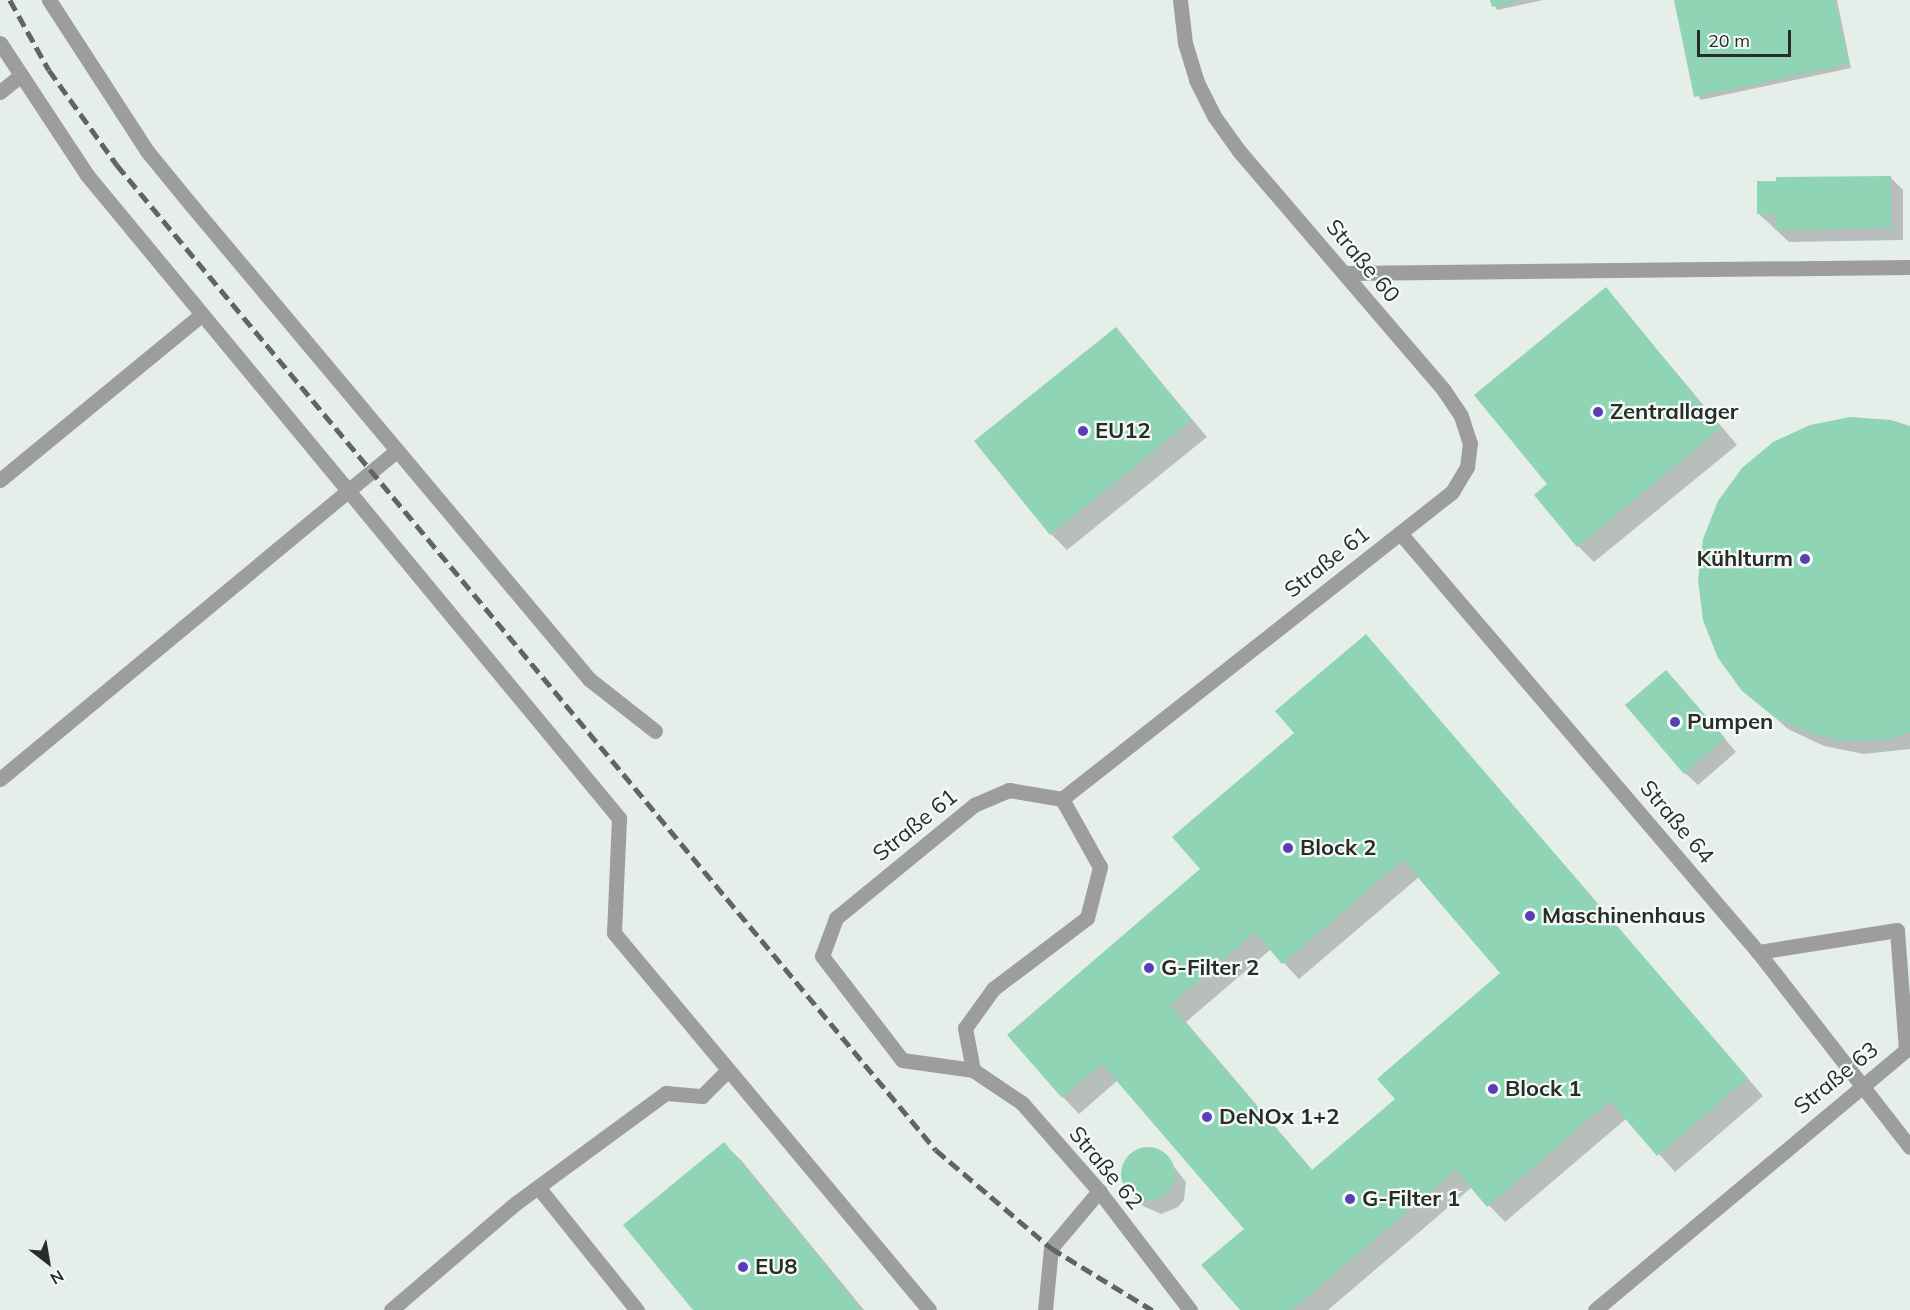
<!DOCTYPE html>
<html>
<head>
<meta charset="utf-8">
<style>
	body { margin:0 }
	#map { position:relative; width:1910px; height:1310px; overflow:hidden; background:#e6eeea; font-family:Mulish,sans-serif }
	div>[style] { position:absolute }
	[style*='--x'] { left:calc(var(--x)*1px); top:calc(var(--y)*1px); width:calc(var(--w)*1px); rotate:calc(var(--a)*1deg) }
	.shadow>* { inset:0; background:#0003 }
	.building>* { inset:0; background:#90d4b6 }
	.round { border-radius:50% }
	.minor>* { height:15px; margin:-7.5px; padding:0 7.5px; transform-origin:7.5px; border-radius:7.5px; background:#9d9da0 }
	.rail>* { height:4.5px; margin-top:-2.25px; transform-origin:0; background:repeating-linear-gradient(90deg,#606563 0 12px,transparent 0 18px) }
	.dots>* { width:16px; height:16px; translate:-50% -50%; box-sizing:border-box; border:3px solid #f4fbf7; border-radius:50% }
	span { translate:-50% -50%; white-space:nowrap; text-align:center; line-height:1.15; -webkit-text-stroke:4.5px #f4fbf7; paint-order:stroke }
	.street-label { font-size:22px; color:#292c2b }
	.poi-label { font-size:22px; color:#292c2b; font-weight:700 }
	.left { translate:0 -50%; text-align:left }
	.right { translate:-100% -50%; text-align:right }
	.north { position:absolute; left:18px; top:1232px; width:60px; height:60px; -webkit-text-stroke:4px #f4fbf7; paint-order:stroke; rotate:149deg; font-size:16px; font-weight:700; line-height:24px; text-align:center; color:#292c2b }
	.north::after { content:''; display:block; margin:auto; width:21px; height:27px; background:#292c2b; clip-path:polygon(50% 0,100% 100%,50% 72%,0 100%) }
	.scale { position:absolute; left:1697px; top:30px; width:94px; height:27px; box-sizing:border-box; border:3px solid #292c2b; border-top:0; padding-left:8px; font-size:18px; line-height:21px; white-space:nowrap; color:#292c2b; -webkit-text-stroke:4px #f4fbf7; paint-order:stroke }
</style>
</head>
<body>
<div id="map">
	<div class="shadow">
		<i style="clip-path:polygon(1492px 0,1543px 0,1497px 10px)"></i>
		<i style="clip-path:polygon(1675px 0,1837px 0,1851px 68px,1700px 100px)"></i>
		<i style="clip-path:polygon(1890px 177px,1903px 190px,1903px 240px,1789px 242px,1759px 214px)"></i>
		<i style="clip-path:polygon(1606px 289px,1737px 445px,1594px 562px,1578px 546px,1549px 484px)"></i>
		<i style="clip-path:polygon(1116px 329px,1207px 437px,1067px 550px,1051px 534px)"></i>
		<i style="clip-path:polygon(1910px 428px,1910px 749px,1864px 754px,1824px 746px,1788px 729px,1743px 690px)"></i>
		<i style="clip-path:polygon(evenodd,1366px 636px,1763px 1096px,1675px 1172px,1627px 1118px,1505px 1222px,1472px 1187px,1328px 1310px,1242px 1310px,1246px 1229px,1118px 1080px,1079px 1114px,1063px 1097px,1203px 869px,1366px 636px,1419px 877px,1502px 973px,1397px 1099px,1313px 1171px,1186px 1022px,1271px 949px,1299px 979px,1419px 877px)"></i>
		<i style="clip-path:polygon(1679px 685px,1736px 752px,1698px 785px,1685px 773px)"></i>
		<i style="clip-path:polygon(724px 1144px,741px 1160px,864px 1310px,695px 1310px)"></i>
		<i style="clip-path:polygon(1144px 1149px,1163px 1153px,1186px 1182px,1184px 1200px,1178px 1207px,1161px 1214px,1143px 1206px,1130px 1193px,1122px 1176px,1128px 1158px)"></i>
	</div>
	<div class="building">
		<i style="clip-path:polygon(1490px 0,1519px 0,1519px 1px,1492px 7px)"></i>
		<i style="clip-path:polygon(1674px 0,1835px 0,1849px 64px,1694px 97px)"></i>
		<i style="clip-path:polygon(1891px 176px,1891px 228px,1775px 230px,1775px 214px,1757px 214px,1757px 181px,1776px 181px,1776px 177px)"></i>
		<i style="clip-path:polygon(1606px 287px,1721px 428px,1577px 547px,1534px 495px,1547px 484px,1474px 395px)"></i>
		<i style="clip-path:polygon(1116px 327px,1192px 420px,1050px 535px,974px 441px)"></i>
		<i style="clip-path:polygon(1850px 417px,1891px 420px,1910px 426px,1910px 732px,1890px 739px,1850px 741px,1810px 734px,1773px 716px,1742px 691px,1718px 658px,1703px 620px,1698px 580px,1703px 539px,1718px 501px,1742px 468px,1773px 442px,1810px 425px)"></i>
		<i style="clip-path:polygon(evenodd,1366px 634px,1748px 1078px,1657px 1156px,1610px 1101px,1487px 1207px,1456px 1170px,1292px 1310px,1240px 1310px,1201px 1265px,1244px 1229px,1102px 1064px,1062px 1098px,1007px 1035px,1200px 869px,1172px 837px,1294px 733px,1275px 711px,1366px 634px,1403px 860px,1500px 973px,1377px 1079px,1395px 1099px,1312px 1170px,1170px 1005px,1255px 932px,1282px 964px,1403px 860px)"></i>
		<i style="clip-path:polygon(1666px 670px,1725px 738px,1684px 774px,1625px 705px)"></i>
		<i style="clip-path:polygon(724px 1142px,862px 1310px,693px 1310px,623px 1225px)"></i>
		<i class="round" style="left:1121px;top:1147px;width:54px;height:54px"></i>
	</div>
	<div class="minor">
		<i style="--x:49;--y:0;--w:180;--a:57"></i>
		<i style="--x:147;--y:151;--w:71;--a:50.7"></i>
		<i style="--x:192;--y:206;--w:618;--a:49.99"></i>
		<i style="--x:589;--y:679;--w:84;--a:38.2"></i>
		<i style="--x:1180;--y:0;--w:43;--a:83.4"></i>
		<i style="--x:1185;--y:43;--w:39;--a:73"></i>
		<i style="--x:1196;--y:80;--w:40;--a:63.4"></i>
		<i style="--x:1214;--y:116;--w:43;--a:54.5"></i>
		<i style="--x:1239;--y:151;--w:313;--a:49.4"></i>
		<i style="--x:1443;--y:389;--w:32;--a:56"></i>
		<i style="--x:1461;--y:416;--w:28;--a:72"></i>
		<i style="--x:1470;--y:443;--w:24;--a:97"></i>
		<i style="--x:1467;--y:467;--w:29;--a:121"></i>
		<i style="--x:1452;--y:492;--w:496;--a:141.8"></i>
		<i style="--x:1062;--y:799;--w:54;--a:-170.4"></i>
		<i style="--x:1009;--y:790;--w:38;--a:157"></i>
		<i style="--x:974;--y:805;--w:178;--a:140.7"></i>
		<i style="--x:836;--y:918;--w:40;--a:110.2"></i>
		<i style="--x:822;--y:956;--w:131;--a:52.4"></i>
		<i style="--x:902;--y:1060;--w:72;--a:8"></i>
		<i style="--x:973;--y:1070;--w:59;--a:34"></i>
		<i style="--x:1022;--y:1103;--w:117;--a:48.8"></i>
		<i style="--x:1099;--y:1191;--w:150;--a:52.6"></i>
		<i style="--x:0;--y:43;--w:158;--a:56.6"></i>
		<i style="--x:87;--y:175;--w:835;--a:50.4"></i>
		<i style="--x:619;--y:818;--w:115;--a:92.5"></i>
		<i style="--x:614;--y:933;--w:491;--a:50.1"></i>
		<i style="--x:0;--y:92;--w:27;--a:-39"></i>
		<i style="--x:1344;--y:273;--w:566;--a:-0.61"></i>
		<i style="--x:0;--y:480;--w:261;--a:-39.4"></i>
		<i style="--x:1400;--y:533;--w:551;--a:49.49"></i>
		<i style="--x:1758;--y:952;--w:247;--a:52.1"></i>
		<i style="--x:0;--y:779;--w:514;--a:-39.63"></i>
		<i style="--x:973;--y:1070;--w:43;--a:-100.8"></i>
		<i style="--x:965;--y:1028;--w:48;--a:-54.3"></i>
		<i style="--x:993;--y:989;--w:118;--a:-37.1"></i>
		<i style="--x:1087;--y:918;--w:53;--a:-75.7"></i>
		<i style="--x:1100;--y:867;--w:78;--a:-119.2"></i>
		<i style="--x:538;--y:1187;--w:158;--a:51.2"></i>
		<i style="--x:391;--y:1310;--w:165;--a:-40.6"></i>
		<i style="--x:516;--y:1203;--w:186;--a:-36.3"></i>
		<i style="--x:666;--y:1093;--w:36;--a:5"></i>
		<i style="--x:702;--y:1096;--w:37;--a:-45"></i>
		<i style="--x:1045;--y:1310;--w:62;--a:-84.5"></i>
		<i style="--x:1051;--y:1248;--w:75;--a:-49.9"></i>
		<i style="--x:1595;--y:1310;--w:405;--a:-39.9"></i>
		<i style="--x:1906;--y:1050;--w:120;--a:-94.3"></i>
		<i style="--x:1897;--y:930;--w:141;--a:171"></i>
	</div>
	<div class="rail">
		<i style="--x:10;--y:0;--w:80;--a:60.9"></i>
		<i style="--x:49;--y:70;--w:117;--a:54.4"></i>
		<i style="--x:117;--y:165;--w:1281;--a:50.26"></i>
		<i style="--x:936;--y:1150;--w:151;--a:40.4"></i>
		<i style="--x:1051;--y:1248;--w:119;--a:31.5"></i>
	</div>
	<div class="dots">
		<i style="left:1598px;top:412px;background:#5a3eb6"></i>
		<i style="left:1083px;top:431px;background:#5a3eb6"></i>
		<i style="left:1805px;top:559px;background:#5a3eb6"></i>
		<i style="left:1675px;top:722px;background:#5a3eb6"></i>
		<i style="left:1288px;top:848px;background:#5a3eb6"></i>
		<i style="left:1530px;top:916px;background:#5a3eb6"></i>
		<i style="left:1149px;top:968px;background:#5a3eb6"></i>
		<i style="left:1493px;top:1089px;background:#5a3eb6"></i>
		<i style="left:1207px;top:1117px;background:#5a3eb6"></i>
		<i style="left:1350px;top:1199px;background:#5a3eb6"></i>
		<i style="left:743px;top:1267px;background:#5a3eb6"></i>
	</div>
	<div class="street-label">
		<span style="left:1363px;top:261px;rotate:50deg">Straße 60</span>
		<span style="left:1327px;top:562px;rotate:-38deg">Straße 61</span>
		<span style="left:1677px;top:822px;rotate:50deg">Straße 64</span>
		<span style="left:915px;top:825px;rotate:-39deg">Straße 61</span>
		<span style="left:1836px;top:1078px;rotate:-39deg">Straße 63</span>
		<span style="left:1106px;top:1168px;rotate:50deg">Straße 62</span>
	</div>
	<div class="poi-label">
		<span class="left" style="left:1610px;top:412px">Zentrallager</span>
		<span class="left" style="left:1095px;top:431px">EU12</span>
		<span class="right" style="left:1793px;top:559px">Kühlturm</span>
		<span class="left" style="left:1687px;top:722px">Pumpen</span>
		<span class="left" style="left:1300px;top:848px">Block 2</span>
		<span class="left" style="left:1542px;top:916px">Maschinenhaus</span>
		<span class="left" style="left:1161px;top:968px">G-Filter 2</span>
		<span class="left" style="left:1505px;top:1089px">Block 1</span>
		<span class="left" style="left:1219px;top:1117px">DeNOx 1+2</span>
		<span class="left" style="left:1362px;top:1199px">G-Filter 1</span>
		<span class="left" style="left:755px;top:1267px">EU8</span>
	</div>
	<div class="north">N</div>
	<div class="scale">20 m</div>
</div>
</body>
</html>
